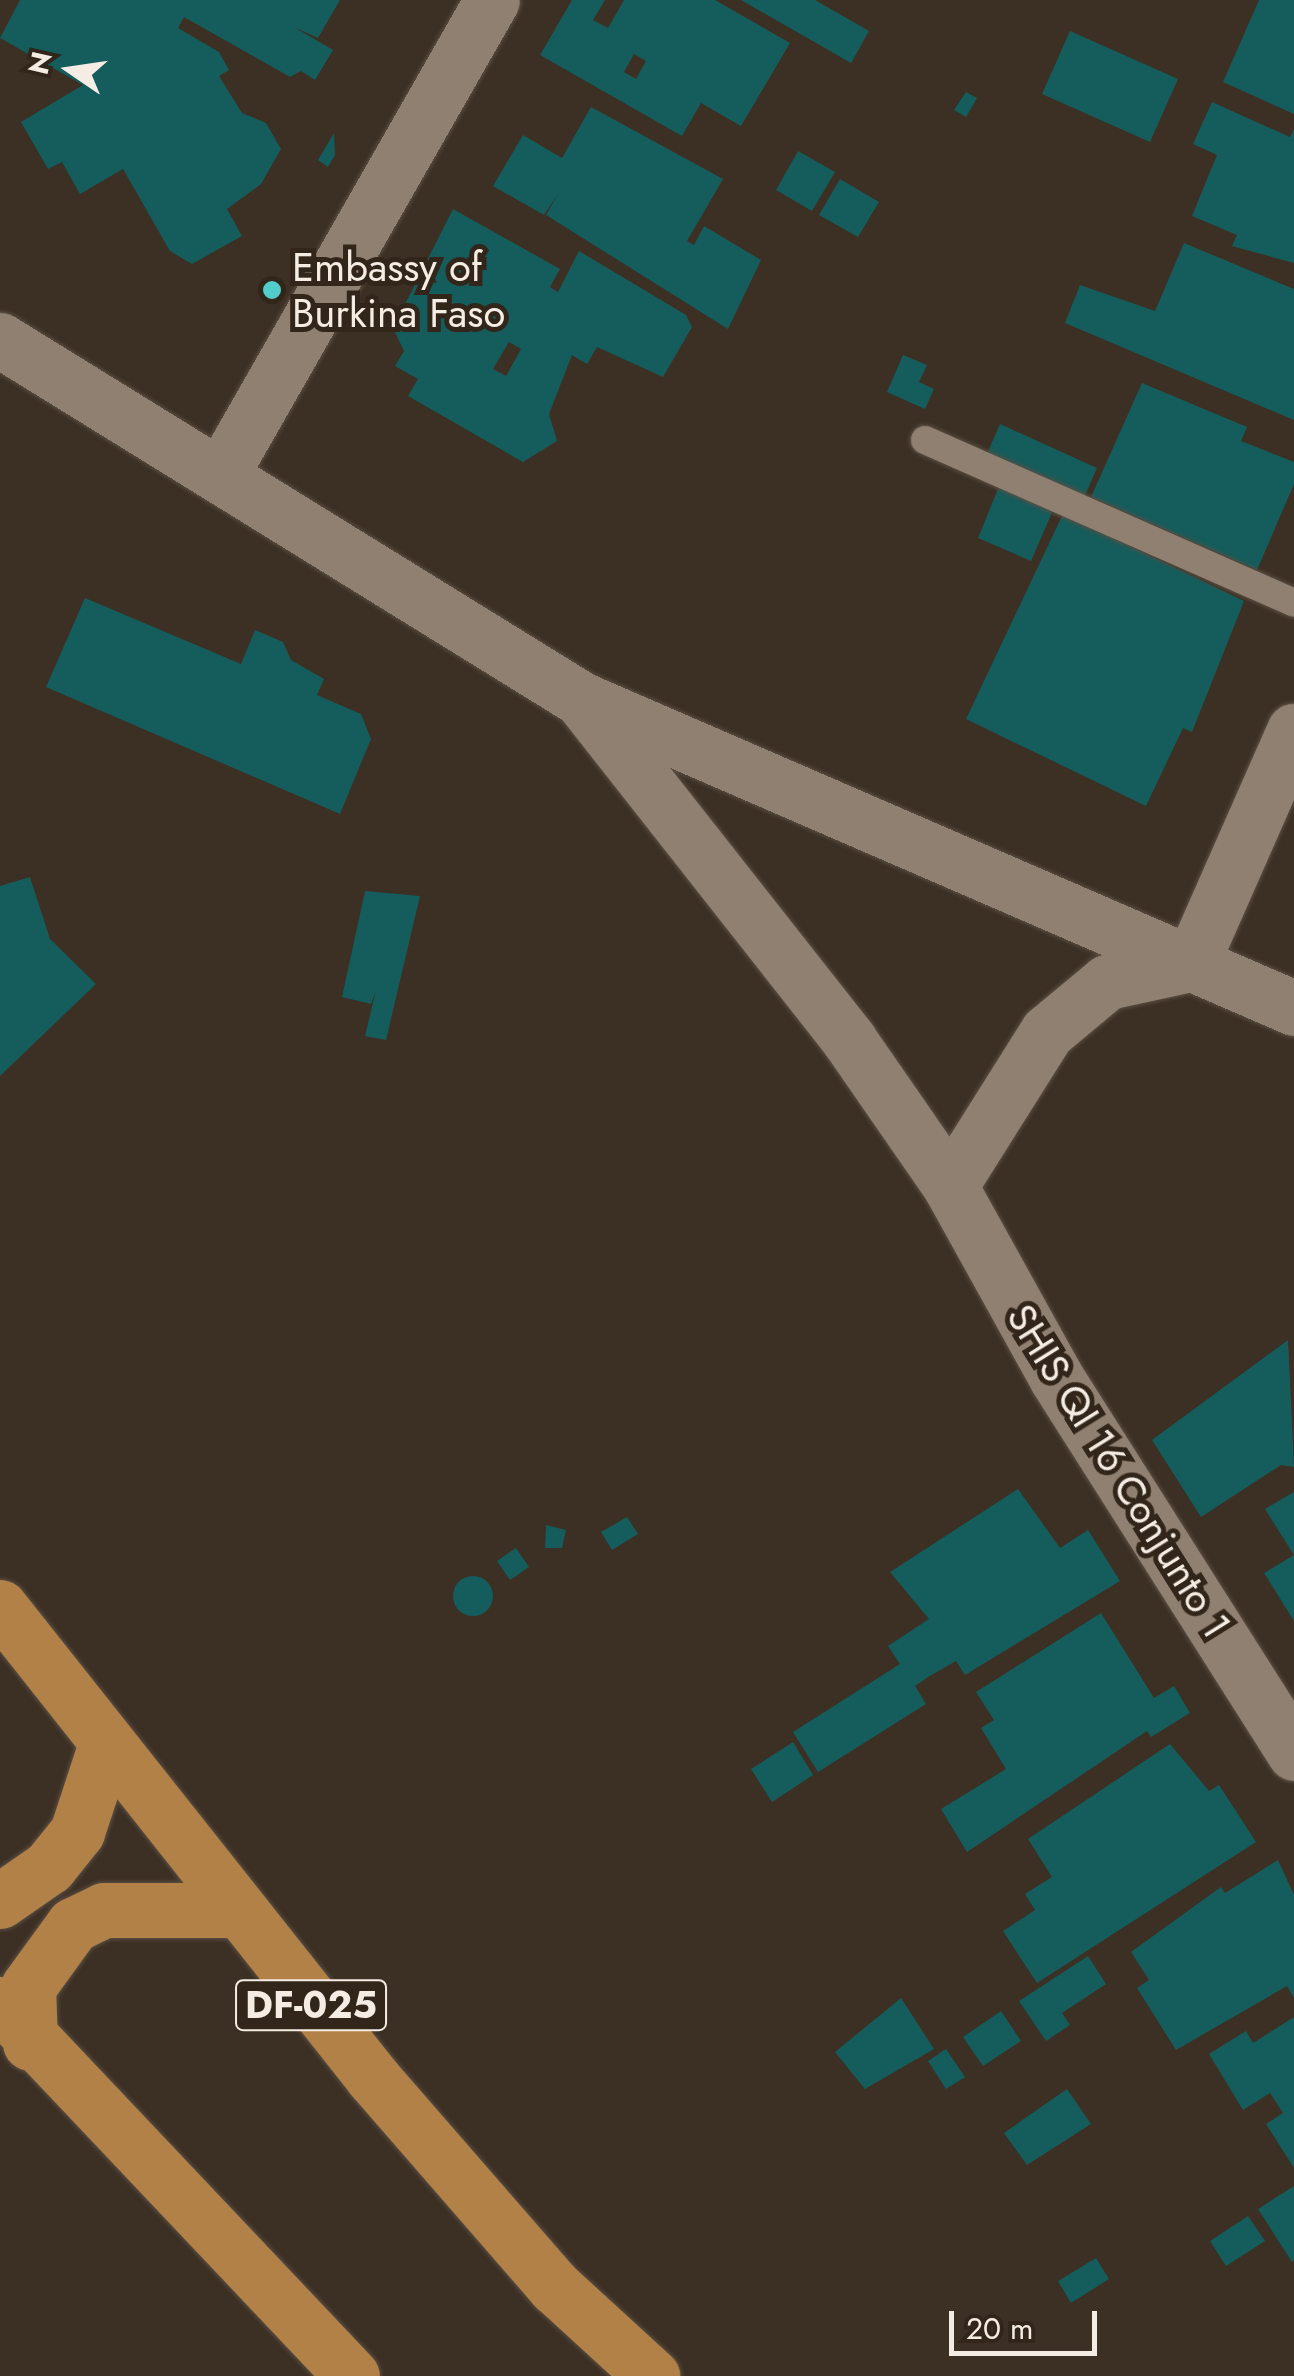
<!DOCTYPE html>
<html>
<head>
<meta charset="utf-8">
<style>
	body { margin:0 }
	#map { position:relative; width:1294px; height:2376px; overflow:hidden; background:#3c2f23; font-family:Jost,sans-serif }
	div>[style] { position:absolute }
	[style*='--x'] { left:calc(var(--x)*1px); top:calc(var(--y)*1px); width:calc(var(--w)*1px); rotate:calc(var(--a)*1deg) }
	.building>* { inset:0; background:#155d5c }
	.round { border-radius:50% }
	.roads { filter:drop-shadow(0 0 2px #5a4e43) drop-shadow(0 0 2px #5a4e43) }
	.service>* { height:28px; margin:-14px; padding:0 14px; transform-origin:14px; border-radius:14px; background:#8f8071 }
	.minor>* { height:55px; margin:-27.5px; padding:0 27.5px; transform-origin:27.5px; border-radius:27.5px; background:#8f8071 }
	.tertiary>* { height:55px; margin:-27.5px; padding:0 27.5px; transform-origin:27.5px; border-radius:27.5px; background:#8f8071 }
	.primary>* { height:55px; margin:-27.5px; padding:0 27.5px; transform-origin:27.5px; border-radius:27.5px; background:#b18148 }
	.dots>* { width:28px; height:28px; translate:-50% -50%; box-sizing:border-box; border:5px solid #322519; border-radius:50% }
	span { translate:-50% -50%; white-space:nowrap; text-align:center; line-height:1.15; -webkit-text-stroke:10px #322519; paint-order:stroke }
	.shield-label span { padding:2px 8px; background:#322519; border:2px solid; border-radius:8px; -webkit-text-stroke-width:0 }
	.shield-label { font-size:38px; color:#f5ece4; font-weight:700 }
	.poi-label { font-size:40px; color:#f5ece4 }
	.left { translate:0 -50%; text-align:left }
	.street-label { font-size:40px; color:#f5ece4 }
	.north { position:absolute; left:20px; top:20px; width:100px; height:100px; -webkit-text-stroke:8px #322519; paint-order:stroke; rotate:283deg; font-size:28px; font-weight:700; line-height:40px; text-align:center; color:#f5ece4 }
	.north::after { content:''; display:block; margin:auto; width:35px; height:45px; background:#f5ece4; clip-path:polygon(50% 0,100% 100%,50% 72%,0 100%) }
	.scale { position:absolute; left:949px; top:2311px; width:148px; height:45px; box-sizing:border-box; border:5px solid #f5ece4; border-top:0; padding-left:12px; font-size:30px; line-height:35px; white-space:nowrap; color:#f5ece4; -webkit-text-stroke:8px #322519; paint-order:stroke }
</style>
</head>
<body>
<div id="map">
	<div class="building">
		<i style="clip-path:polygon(20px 0,340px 0,318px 38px,294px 27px,333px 50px,315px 80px,301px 71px,290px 77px,184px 17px,178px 28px,219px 52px,229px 70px,219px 76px,242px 113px,266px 123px,281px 149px,261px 184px,227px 209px,242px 236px,192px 264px,170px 251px,123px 169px,80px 194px,62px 162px,48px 169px,21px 122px,83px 85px,0 38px)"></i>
		<i style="clip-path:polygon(evenodd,572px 0,605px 0,593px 20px,608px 28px,624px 0,715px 0,790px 43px,741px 126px,701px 103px,682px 136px,540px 55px,572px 0,634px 54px,646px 61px,636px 79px,624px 72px,634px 54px)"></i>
		<i style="clip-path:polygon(741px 0,815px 0,869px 31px,851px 63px)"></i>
		<i style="clip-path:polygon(1259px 0,1294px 0,1294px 114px,1223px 82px)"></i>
		<i style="clip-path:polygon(1070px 31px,1178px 79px,1150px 142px,1042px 94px)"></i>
		<i style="clip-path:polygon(966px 92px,977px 98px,966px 117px,954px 110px)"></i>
		<i style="clip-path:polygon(1212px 102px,1290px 137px,1294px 129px,1294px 263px,1232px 246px,1237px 235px,1192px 216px,1217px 155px,1193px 144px)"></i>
		<i style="clip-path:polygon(591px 107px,723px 179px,687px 241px,694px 245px,704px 226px,761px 260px,728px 329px,546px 215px,558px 194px,544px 215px,493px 186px,523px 135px,562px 158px)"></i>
		<i style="clip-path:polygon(334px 133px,335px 155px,328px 167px,318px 160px)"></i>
		<i style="clip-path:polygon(798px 151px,835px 172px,812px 211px,776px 190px)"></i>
		<i style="clip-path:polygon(840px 179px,879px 202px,858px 237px,819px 215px)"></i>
		<i style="clip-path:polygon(evenodd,453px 209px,560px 269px,550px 287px,558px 292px,579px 251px,686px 315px,692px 327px,663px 377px,597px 347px,587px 364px,572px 355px,549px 414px,557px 441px,523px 462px,408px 396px,418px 379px,395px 366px,404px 351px,393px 328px,453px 209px,509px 342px,521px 349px,506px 376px,493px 369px,509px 342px)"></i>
		<i style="clip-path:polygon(1184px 243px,1294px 289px,1294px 420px,1065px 323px,1080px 285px,1155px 311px)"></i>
		<i style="clip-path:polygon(903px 355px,927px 365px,919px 382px,934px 389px,925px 409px,887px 392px)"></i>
		<i style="clip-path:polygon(1142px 383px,1247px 427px,1241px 441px,1294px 462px,1294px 484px,1257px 570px,1091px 497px)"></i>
		<i style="clip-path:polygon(1000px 424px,1097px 468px,1083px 500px,986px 456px)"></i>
		<i style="clip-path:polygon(1000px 484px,1054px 508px,1031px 561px,978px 538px)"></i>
		<i style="clip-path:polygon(1063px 514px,1244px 601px,1192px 732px,1183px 728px,1146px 806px,966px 719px)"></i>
		<i style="clip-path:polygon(85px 598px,241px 664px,255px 630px,283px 642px,291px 660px,324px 679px,317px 695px,361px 714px,371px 739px,340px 814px,46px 687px)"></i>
		<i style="clip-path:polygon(30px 877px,50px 939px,96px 984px,0 1076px,0 886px)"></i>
		<i style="clip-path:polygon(365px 891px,420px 896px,386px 1040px,365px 1036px,376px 990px,371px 1004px,342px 997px)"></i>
		<i style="clip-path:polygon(1288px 1340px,1294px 1467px,1281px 1465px,1201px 1517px,1152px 1440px)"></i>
		<i style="clip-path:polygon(1018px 1489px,1060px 1548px,1088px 1530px,1120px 1581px,965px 1675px,956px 1661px,928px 1677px,915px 1686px,926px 1704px,818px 1772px,793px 1732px,900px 1664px,888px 1646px,929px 1619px,890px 1572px)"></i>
		<i style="clip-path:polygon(1294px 1492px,1294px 1555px,1265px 1509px)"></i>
		<i style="clip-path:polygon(627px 1517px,638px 1534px,612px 1550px,601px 1532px)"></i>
		<i style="clip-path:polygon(546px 1525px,566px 1530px,562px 1548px,545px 1548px)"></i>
		<i style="clip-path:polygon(516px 1548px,529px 1567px,510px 1580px,497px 1561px)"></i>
		<i style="clip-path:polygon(1294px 1555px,1294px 1621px,1264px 1573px)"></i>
		<i class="round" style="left:453px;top:1576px;width:40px;height:40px"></i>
		<i style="clip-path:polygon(1101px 1613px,1154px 1698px,1174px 1686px,1190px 1713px,1151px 1737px,1147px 1731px,967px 1852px,941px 1809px,1006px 1769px,981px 1728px,994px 1720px,976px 1692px)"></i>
		<i style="clip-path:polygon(793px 1742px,813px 1775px,772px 1802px,751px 1769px)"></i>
		<i style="clip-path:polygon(1170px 1744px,1209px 1791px,1219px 1785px,1256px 1842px,1037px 1983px,1003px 1931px,1035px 1910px,1025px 1894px,1052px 1877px,1028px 1839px)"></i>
		<i style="clip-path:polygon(1278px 1860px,1294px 1895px,1294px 1998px,1287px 1986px,1176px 2050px,1137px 1988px,1149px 1980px,1131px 1952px,1221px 1887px,1225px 1893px)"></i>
		<i style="clip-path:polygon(1088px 1956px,1106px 1984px,1062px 2013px,1070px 2025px,1046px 2041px,1019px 2001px)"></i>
		<i style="clip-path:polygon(901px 1998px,934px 2049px,865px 2089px,835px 2052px)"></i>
		<i style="clip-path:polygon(1001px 2011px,1021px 2041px,983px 2066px,963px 2037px)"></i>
		<i style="clip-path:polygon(1294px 2017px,1294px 2168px,1266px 2124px,1283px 2113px,1270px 2093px,1243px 2110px,1209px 2054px,1246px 2031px,1253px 2043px)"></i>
		<i style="clip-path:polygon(946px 2049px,965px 2077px,946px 2089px,928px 2061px)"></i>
		<i style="clip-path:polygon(1067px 2089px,1091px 2124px,1027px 2165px,1004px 2133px)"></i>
		<i style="clip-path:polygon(1294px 2186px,1294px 2260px,1292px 2262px,1258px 2209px)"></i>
		<i style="clip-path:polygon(1248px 2216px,1265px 2241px,1226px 2266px,1210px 2241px)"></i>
		<i style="clip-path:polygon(1096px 2258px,1109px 2279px,1071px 2303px,1058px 2281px)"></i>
	</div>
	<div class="roads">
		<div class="service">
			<i style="--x:925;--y:440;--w:403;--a:23.8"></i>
		</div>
		<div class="minor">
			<i style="--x:220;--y:476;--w:548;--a:-60.26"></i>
			<i style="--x:581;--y:699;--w:434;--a:51.8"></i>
			<i style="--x:849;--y:1040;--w:178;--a:55.3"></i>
			<i style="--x:950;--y:1186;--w:221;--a:61"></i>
			<i style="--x:1057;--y:1379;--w:443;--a:57.6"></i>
			<i style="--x:950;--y:1186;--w:182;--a:-57.8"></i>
			<i style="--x:1047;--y:1032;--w:78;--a:-39.8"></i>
			<i style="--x:1107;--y:982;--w:86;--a:-12.1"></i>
			<i style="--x:1191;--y:964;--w:255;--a:-66.2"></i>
		</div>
		<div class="tertiary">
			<i style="--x:0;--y:340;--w:683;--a:31.71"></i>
			<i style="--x:581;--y:699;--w:777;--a:23.43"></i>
		</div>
		<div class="primary">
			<i style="--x:0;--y:1607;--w:601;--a:51.62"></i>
			<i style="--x:373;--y:2078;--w:277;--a:49"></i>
			<i style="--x:555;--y:2287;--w:132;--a:42.5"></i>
			<i style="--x:0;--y:1901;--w:60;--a:-34.8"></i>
			<i style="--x:49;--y:1867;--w:45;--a:-51.3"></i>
			<i style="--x:77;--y:1832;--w:93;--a:-71.8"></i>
			<i style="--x:0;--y:2004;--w:512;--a:46.58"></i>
			<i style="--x:30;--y:2043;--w:56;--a:-92"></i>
			<i style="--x:28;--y:1987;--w:77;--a:-54"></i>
			<i style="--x:73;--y:1925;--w:34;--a:-26"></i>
			<i style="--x:104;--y:1910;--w:127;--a:0"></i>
		</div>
	</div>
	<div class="dots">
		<i style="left:272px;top:290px;background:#53cdcb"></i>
	</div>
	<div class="shield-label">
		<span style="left:311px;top:2005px">DF-025</span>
	</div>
	<div class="poi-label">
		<span class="left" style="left:292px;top:290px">Embassy of<br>Burkina Faso</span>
	</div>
	<div class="street-label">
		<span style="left:1119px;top:1471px;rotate:58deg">SHIS QI 16 Conjunto 1</span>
	</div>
	<div class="north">N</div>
	<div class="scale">20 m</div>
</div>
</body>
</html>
